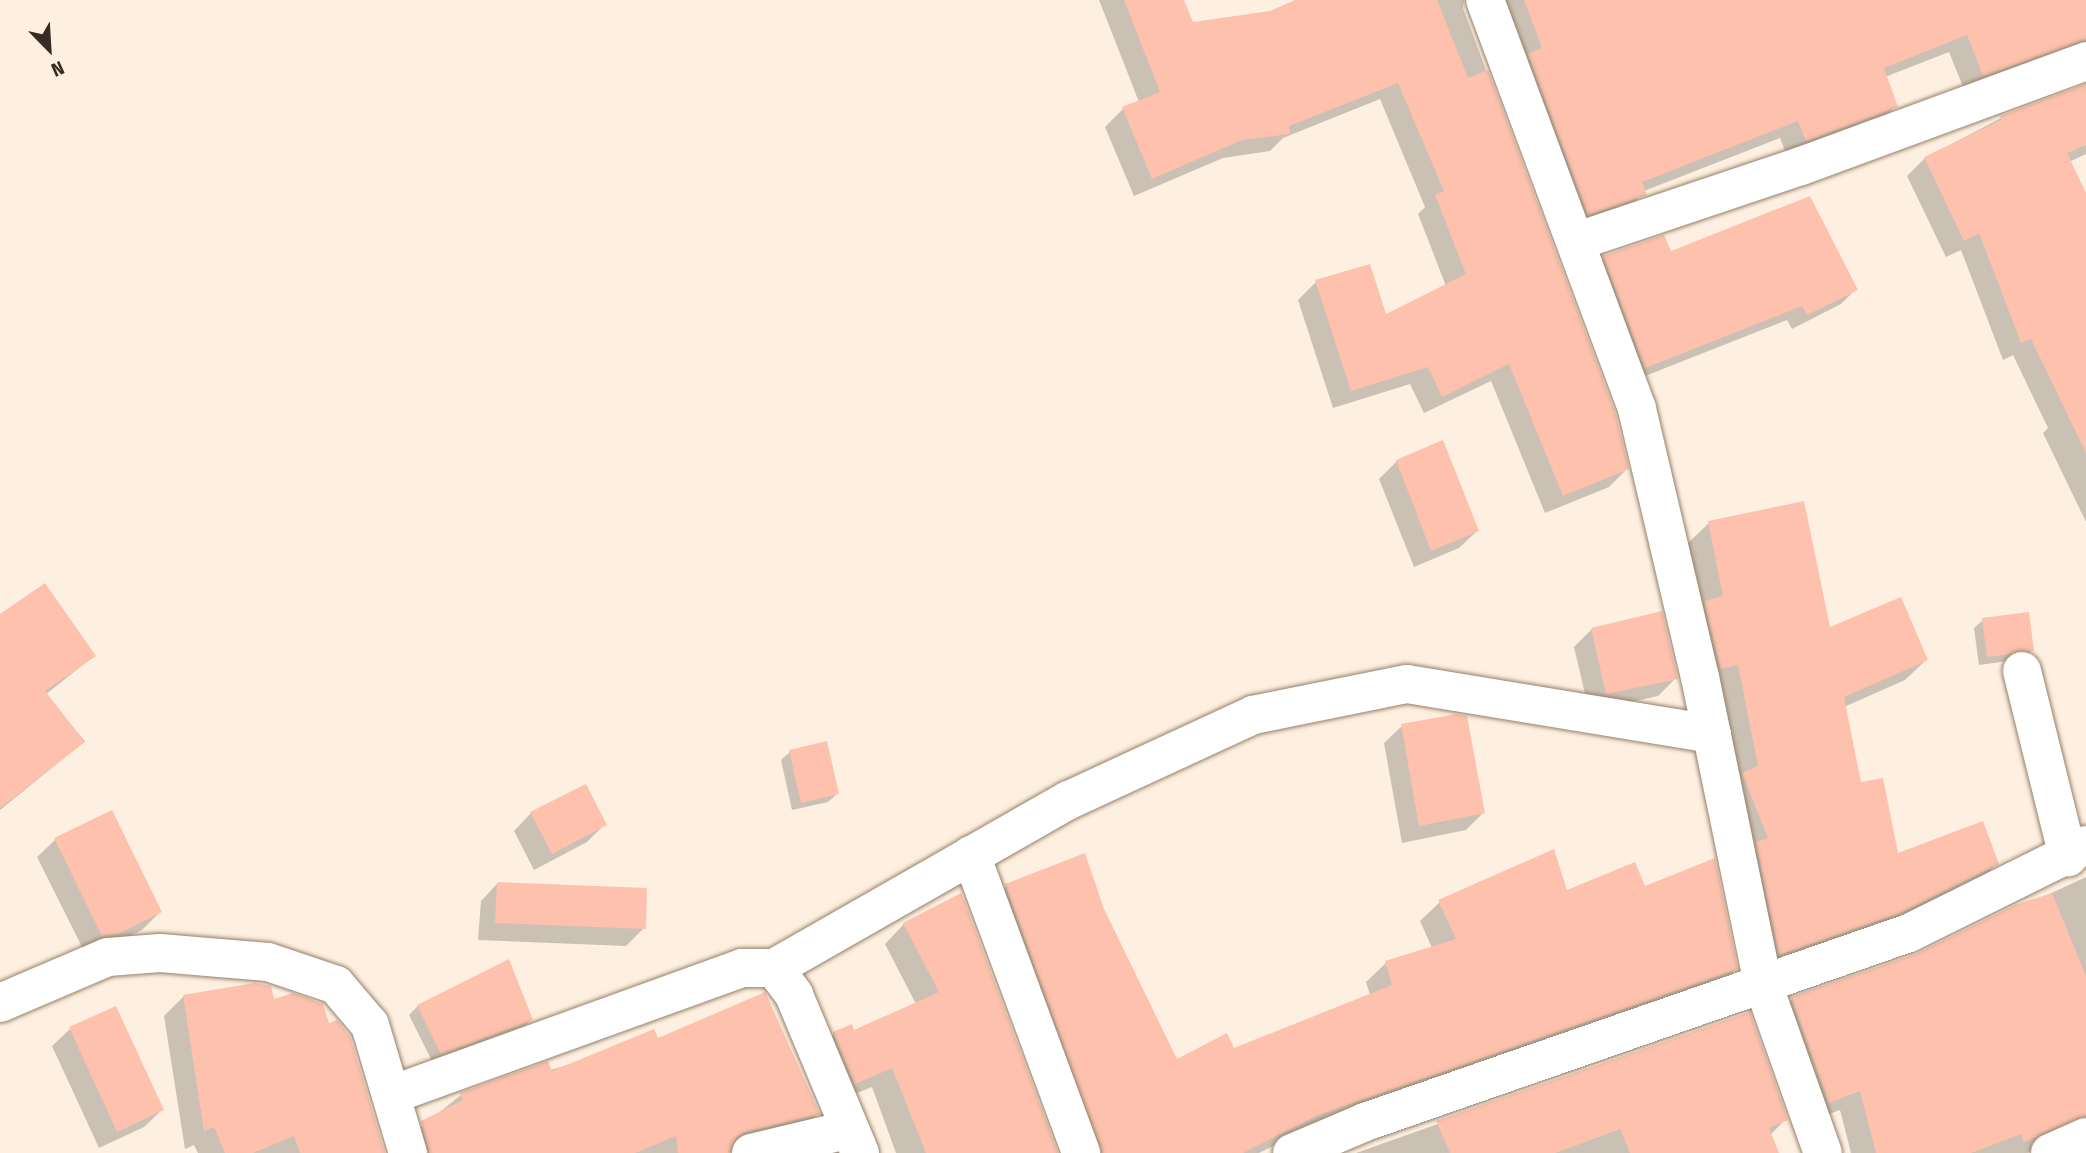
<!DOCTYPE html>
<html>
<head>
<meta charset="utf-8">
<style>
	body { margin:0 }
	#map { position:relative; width:2086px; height:1153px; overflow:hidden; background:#fef0e1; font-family:"Fira Sans Condensed",sans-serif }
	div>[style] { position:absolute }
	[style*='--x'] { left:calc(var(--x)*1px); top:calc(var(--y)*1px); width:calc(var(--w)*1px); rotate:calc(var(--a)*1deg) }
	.shadow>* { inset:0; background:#0003 }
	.building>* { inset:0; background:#fdc1ae }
	.roads { filter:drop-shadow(0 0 2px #958068) drop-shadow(0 0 2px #958068) }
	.street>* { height:38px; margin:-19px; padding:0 19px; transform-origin:19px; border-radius:19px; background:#fff }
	span { translate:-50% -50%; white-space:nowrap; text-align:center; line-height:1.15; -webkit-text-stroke:6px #fef0e1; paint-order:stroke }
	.north { position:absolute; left:14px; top:14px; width:70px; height:70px; -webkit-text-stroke:5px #fef0e1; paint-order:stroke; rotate:156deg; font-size:19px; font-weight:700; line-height:28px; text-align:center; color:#352c23 }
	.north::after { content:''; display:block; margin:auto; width:24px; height:32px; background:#352c23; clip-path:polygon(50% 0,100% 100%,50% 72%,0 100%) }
</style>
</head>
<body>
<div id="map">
	<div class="shadow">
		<i style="clip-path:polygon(1099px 0,1182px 0,1191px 24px,1270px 13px,1300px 0,1464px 0,1463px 8px,1614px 416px,1627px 469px,1609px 487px,1545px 513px,1491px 381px,1424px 413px,1410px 384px,1333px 408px,1298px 300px,1316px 282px,1385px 316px,1446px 286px,1418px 214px,1425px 207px,1380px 99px,1283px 138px,1270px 151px,1223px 158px,1134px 196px,1105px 127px,1123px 109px,1139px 102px)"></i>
		<i style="clip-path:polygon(1475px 0,2086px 0,2086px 69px,1965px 92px,1949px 52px,1885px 77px,1896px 106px,1878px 124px,1788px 158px,1780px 138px,1644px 191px,1627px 212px,1570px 231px)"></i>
		<i style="clip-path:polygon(2086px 86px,2086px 154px,2069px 162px,2086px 197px,2086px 522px,2043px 433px,2048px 428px,2013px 355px,2003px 360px,1961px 250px,1946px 257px,1907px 176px,1925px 158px,2001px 118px)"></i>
		<i style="clip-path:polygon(1670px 254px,1855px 290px,1841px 304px,1792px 329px,1787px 320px,1630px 382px,1589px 272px,1604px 257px)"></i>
		<i style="clip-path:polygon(1397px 461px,1477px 531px,1459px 548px,1414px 567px,1379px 479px)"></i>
		<i style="clip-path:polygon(1709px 523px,1829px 630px,1926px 660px,1905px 680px,1844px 707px,1860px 784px,1897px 855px,1997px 863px,1977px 884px,1878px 933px,1759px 974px,1688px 543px)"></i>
		<i style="clip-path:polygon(0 616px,94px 656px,45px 695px,85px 741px,0 810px)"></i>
		<i style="clip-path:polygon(1983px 620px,2032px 650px,2023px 659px,1979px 665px,1974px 628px)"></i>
		<i style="clip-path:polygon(1592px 629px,1676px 678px,1658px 696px,1589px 711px,1574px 647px)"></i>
		<i style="clip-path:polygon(1402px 726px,1483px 813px,1466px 830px,1402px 843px,1384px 743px)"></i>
		<i style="clip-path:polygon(790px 752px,837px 794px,828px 802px,792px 810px,781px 760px)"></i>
		<i style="clip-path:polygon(111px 812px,160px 912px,142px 930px,98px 951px,85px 953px,37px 857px,55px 840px)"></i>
		<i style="clip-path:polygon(531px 813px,605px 824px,587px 842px,534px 870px,514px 831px)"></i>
		<i style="clip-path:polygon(2086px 877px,2086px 1153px,2056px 1136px,2027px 1153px,1851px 1153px,1840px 1110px,1808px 1122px,1772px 1019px,1792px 999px,1917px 955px)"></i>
		<i style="clip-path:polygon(498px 883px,644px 928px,626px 946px,478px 940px,481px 901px)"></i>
		<i style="clip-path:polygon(1006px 886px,1103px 910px,1177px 1061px,1233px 1050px,1370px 995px,1366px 982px,1386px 963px,1432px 948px,1420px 921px,1440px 902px,1644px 888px,1736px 969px,1716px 988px,1297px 1134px,1259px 1153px,1078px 1153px,987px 905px)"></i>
		<i style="clip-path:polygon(904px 924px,1056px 1153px,896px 1153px,872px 1087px,835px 1102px,814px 1053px,834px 1033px,853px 1032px,916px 1004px,885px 944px)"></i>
		<i style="clip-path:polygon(183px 997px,272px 1001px,383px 1153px,198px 1153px,194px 1145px,185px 1149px,164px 1016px)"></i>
		<i style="clip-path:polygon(418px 1006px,531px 1020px,522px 1029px,432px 1061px,409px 1015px)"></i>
		<i style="clip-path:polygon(115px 1008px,162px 1110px,144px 1127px,99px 1148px,52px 1046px,70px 1029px)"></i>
		<i style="clip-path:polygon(1748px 1014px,1786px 1119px,1770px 1135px,1777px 1153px,1356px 1153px)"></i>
		<i style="clip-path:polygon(657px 1040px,818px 1114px,798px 1133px,728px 1153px,405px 1153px,402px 1142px,461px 1095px)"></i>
	</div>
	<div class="building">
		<i style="clip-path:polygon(1124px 0,1184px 0,1193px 22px,1270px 11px,1295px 0,1437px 0,1468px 78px,1488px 70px,1616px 415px,1629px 469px,1563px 496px,1509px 364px,1442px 397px,1428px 367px,1351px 391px,1315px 280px,1370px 264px,1386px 314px,1466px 274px,1435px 195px,1444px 191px,1398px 83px,1289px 126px,1290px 134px,1242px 140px,1152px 179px,1122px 107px,1160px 92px)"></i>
		<i style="clip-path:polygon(1524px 0,2086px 0,2086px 40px,1983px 76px,1967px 35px,1884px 68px,1898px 107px,1806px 141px,1798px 121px,1642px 182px,1647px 195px,1588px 215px,1528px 54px,1542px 48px)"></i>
		<i style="clip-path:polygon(2086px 84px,2086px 145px,2067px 153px,2086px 193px,2086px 453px,2031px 339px,2021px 343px,1979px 233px,1964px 241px,1924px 157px,2001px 120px,2000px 116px)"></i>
		<i style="clip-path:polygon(1810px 196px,1858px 290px,1807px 315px,1802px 306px,1645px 368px,1603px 256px,1664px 235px,1671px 251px)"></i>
		<i style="clip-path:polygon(1443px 440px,1479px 531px,1431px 551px,1396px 460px)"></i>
		<i style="clip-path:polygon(1804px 501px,1830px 627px,1901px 597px,1928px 660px,1844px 697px,1861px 782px,1883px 778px,1898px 853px,1983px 821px,1999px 864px,1900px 913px,1779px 955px,1756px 842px,1768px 838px,1742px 773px,1758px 766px,1738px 665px,1721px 669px,1704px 601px,1723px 596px,1708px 521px)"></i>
		<i style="clip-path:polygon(45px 583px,96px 656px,45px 691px,85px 742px,0 808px,0 614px)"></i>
		<i style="clip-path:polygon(1662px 611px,1678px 679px,1606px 694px,1591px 628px)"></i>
		<i style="clip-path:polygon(2029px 612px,2034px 651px,1987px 657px,1982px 618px)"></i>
		<i style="clip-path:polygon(1456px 714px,1467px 716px,1485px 813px,1419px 826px,1401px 724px)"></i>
		<i style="clip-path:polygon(827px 741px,839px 794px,801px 803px,789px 750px)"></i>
		<i style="clip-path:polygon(586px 784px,607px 825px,552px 854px,530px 812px)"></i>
		<i style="clip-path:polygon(112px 810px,162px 912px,118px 934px,102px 936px,54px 838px)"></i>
		<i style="clip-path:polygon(1554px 849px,1567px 890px,1635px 862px,1645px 886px,1715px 858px,1738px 969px,1318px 1115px,1243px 1153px,1102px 1153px,1005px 884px,1085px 853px,1104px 909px,1177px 1059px,1227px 1033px,1234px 1048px,1392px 985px,1385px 961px,1456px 939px,1438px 900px)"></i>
		<i style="clip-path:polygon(497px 882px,647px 888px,646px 929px,495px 923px)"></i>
		<i style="clip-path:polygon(961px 893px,964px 900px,1058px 1153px,926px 1153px,892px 1068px,855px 1084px,833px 1032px,852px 1024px,854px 1030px,939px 992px,903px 923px)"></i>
		<i style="clip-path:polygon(2052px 893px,2086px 976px,2086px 1116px,2024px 1142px,2021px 1134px,1971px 1153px,1876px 1153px,1860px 1091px,1829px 1103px,1791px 997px,1916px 954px,2015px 905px)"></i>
		<i style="clip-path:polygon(509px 959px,533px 1020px,441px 1054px,417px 1005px)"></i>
		<i style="clip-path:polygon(254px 983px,271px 986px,274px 999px,293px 993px,323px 1004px,329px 1023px,337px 1020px,350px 1036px,385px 1153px,300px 1153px,294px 1136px,253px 1153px,225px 1153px,214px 1127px,204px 1131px,183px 995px)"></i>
		<i style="clip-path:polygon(765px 992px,820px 1114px,745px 1132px,736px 1138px,730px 1153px,678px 1153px,676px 1136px,635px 1153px,429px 1153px,421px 1121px,463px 1100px,460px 1093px,548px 1061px,552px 1071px,654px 1029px,658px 1038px)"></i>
		<i style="clip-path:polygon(116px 1006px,164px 1110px,117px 1132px,69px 1027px)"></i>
		<i style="clip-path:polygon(1750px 1012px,1788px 1120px,1769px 1128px,1779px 1153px,1630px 1153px,1620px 1129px,1555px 1153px,1450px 1153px,1436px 1121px)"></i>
	</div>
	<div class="roads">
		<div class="street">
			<i style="--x:1485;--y:0;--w:436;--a:69.6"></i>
			<i style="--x:1637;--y:409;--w:275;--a:76.8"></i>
			<i style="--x:1700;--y:677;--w:313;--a:78.4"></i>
			<i style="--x:1763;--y:984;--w:179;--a:70.5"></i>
			<i style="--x:1578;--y:241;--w:235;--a:-18.6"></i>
			<i style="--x:1801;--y:166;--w:304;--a:-20.2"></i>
			<i style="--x:2022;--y:671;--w:192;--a:76.1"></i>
			<i style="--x:971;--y:855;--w:318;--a:69.7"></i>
			<i style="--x:774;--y:968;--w:339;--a:-29.7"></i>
			<i style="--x:1069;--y:800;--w:203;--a:-24.8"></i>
			<i style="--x:1253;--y:715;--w:157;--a:-11.4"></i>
			<i style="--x:1407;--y:684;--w:309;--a:9.3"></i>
			<i style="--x:0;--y:1003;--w:117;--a:-23.1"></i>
			<i style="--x:108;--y:957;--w:52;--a:-4.4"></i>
			<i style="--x:160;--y:953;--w:108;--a:4.8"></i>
			<i style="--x:268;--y:962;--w:72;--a:18.7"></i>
			<i style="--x:336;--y:985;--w:52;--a:49.6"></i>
			<i style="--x:370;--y:1025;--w:134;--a:73.5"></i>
			<i style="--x:391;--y:1095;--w:373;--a:-19.9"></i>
			<i style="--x:742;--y:968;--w:32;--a:0"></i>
			<i style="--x:774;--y:968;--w:34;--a:53"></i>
			<i style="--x:794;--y:995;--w:171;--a:67.3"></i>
			<i style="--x:751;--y:1153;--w:99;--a:-13.5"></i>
			<i style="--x:1292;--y:1153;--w:79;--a:-23"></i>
			<i style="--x:1365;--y:1122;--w:576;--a:-19.16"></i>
			<i style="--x:1909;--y:933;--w:198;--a:-26.4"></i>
			<i style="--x:2050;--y:1153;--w:39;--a:-24"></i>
		</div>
	</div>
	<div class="north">N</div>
</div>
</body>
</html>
